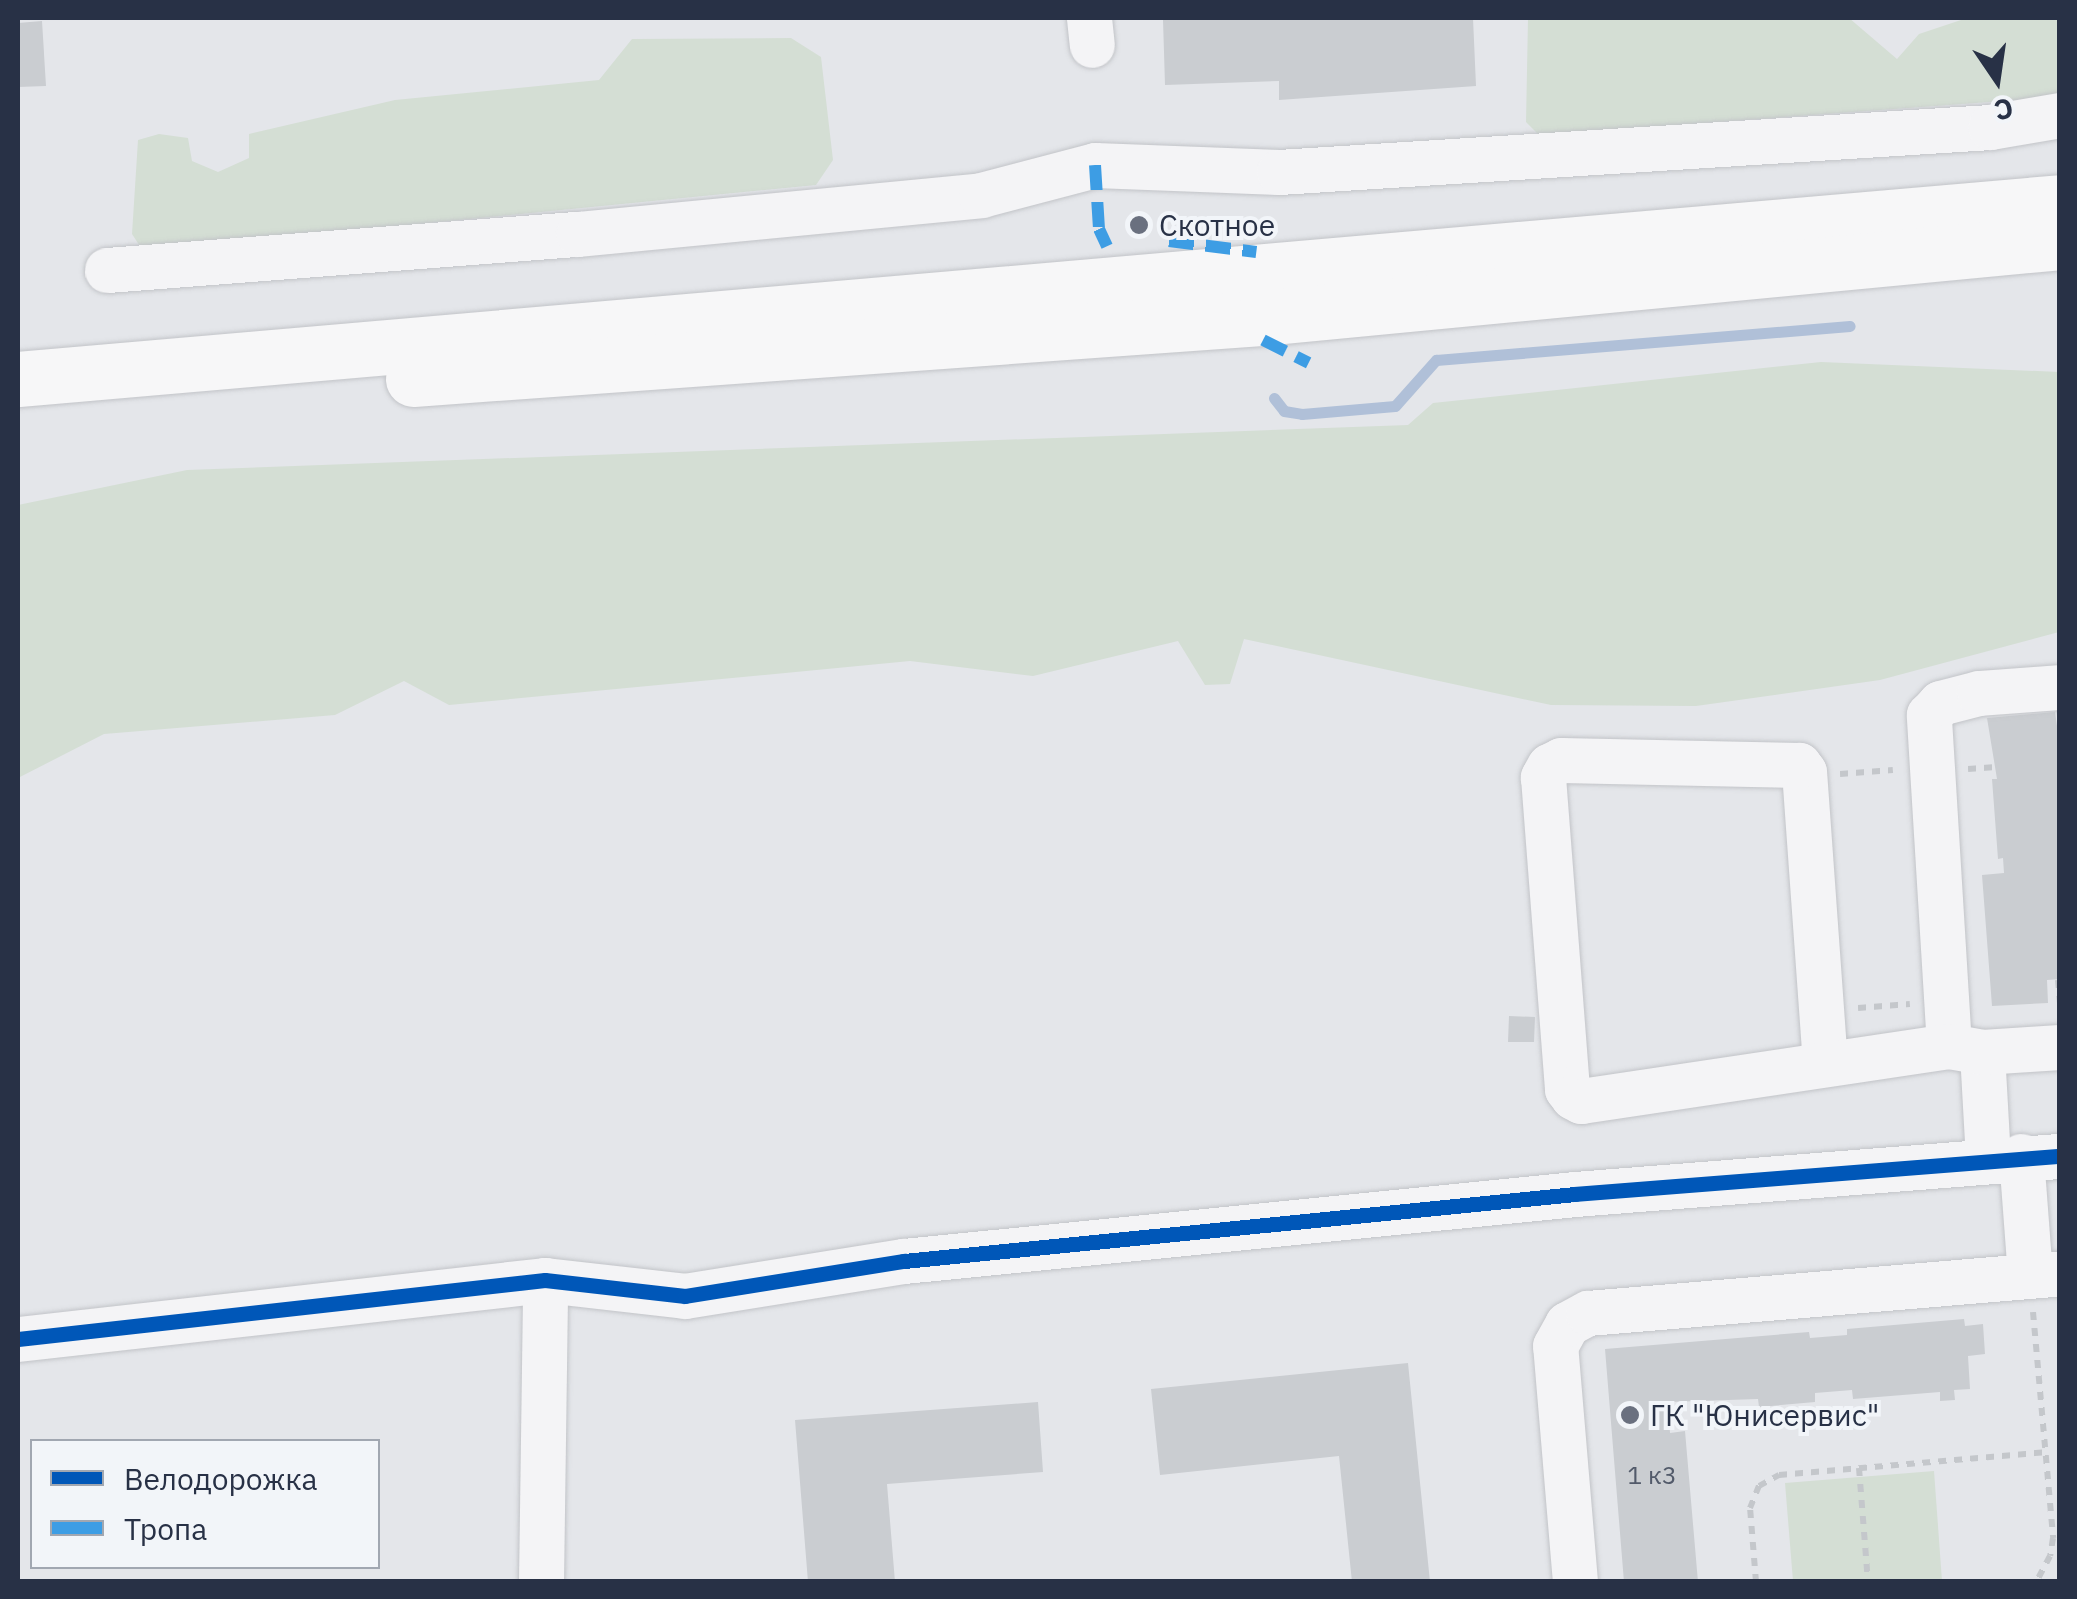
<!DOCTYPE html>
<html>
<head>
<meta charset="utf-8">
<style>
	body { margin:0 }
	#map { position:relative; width:2077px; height:1599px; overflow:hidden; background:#e4e6ea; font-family:"IBM Plex Sans",sans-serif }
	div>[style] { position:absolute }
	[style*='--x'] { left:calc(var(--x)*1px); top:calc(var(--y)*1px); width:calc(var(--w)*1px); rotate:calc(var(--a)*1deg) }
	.green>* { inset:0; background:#d4ded4 }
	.stream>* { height:11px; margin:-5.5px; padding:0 5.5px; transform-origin:5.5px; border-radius:5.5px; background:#b0c0d8 }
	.building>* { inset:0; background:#cacdd1 }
	.path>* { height:6px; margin-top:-3px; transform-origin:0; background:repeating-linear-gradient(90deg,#c4c7cb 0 8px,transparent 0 16px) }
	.roads { filter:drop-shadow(0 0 2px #c2c4c8) drop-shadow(0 0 2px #c2c4c8) }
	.minor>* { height:45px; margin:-22.5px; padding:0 22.5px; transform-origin:22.5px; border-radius:22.5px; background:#f4f4f6 }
	.major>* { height:55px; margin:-27.5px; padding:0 27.5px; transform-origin:27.5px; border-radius:27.5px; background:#f7f7f8 }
	.quiet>* { height:12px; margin-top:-6px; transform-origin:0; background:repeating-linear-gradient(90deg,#3d9de4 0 25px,transparent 0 37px) }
	.cycleway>* { height:15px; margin:-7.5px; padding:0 7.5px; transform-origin:7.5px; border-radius:7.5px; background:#0057b8 }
	.dots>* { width:28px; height:28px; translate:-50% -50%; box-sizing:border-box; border:5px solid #f2f5f9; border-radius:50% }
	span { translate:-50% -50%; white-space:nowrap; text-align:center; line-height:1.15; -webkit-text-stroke:8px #f2f5f9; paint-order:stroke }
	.number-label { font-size:25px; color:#525a6a }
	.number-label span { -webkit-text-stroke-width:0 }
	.poi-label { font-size:30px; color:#283146 }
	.left { translate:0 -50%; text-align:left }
	.frame { position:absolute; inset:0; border:20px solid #283146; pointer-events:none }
	.legend { position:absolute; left:30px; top:1439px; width:350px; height:130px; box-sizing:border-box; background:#f2f5f9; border:2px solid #a1a7b1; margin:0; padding:12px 18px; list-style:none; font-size:30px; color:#283146 }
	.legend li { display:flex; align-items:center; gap:20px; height:50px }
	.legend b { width:50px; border:2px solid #a1a7b1 }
	.north { position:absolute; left:1947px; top:30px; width:100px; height:100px; -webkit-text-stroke:8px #f2f5f9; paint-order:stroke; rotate:167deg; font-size:28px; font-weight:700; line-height:40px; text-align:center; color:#283146 }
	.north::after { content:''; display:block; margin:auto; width:35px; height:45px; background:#283146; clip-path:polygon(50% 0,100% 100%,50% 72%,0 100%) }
</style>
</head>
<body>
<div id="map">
	<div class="green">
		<i style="clip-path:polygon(1528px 18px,1849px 18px,1897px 59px,1919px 34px,1967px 18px,2059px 18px,2059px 97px,1539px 135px,1526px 122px)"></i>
		<i style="clip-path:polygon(791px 38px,821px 57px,833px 160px,816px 185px,143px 251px,132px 234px,138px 140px,159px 134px,188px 138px,192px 161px,218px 172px,249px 158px,249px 134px,395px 100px,599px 80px,632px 39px)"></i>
		<i style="clip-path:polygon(1821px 362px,2059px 372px,2059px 632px,1880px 680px,1696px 706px,1551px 705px,1244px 639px,1230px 684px,1205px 685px,1178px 641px,1033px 676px,910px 661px,449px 705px,404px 681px,335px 715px,104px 734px,18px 778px,18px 505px,187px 470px,1408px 425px,1433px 403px)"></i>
		<i style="clip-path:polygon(1934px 1471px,1942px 1581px,1793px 1581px,1785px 1483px)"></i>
	</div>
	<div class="stream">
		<i style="--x:1274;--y:398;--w:16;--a:52"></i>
		<i style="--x:1284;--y:411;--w:18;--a:9"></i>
		<i style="--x:1302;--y:414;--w:93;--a:-4.9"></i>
		<i style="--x:1395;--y:406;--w:62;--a:-48.3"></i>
		<i style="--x:1436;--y:360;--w:415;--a:-4.7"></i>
	</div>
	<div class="building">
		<i style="clip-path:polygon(1235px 18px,1473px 18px,1476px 86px,1279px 100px,1279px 81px,1165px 85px,1163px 20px)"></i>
		<i style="clip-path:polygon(42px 21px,46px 86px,18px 87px,18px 23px)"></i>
		<i style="clip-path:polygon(2055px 712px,2060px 747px,2060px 979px,2047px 980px,2048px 1003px,1992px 1006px,1982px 875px,2004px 873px,2003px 858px,1998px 859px,1992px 779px,1997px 779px,1987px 718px)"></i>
		<i style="clip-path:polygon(1509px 1016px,1535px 1017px,1534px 1042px,1508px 1042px)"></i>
		<i style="clip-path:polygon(1964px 1319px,1965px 1326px,1983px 1324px,1985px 1354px,1968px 1356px,1970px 1389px,1954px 1390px,1955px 1400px,1940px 1401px,1940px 1392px,1853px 1399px,1852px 1390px,1815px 1393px,1815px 1402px,1759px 1407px,1758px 1399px,1668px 1402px,1670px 1433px,1685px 1431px,1698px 1582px,1624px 1582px,1605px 1349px,1809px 1332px,1810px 1338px,1847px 1335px,1847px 1329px)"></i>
		<i style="clip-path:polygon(1408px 1363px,1430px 1582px,1352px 1582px,1339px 1456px,1160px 1475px,1151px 1389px)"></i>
		<i style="clip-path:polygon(1038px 1402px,1043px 1472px,887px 1484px,895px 1582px,808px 1582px,795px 1420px)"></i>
	</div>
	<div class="path">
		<i style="--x:1968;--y:769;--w:28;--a:-4"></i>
		<i style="--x:1840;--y:774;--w:53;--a:-4.3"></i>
		<i style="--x:2058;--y:980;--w:23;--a:85"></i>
		<i style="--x:1858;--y:1008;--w:52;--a:-4.4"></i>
		<i style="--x:2033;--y:1312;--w:227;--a:84.9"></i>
		<i style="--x:2053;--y:1538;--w:18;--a:99"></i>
		<i style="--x:2050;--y:1556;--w:30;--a:118"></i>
		<i style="--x:1859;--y:1468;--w:114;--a:85.5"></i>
		<i style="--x:1756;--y:1582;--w:74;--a:-94.6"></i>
		<i style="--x:1750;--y:1508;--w:24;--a:-68"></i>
		<i style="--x:1759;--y:1486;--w:23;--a:-29"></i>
		<i style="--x:1779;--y:1475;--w:267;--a:-4.9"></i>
	</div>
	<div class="roads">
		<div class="minor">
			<i style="--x:1089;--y:18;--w:27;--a:84"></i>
			<i style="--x:107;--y:270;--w:472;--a:-4.4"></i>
			<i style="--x:578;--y:234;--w:405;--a:-5.5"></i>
			<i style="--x:981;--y:195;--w:118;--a:-14.7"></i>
			<i style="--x:1095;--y:165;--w:184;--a:2.2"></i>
			<i style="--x:1279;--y:172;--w:712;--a:-3.62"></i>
			<i style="--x:1990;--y:127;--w:71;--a:-9.7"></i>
			<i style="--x:1949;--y:1046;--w:332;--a:-93.5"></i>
			<i style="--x:1929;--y:715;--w:16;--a:-47"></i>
			<i style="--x:1940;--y:703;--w:40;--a:-14.4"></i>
			<i style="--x:1979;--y:693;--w:81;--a:-4.2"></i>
			<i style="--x:1982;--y:1052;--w:106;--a:86.8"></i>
			<i style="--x:1825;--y:1064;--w:293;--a:-94.1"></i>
			<i style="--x:1804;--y:772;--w:9;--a:-126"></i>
			<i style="--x:1799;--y:765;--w:238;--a:-178.8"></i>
			<i style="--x:1561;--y:760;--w:13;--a:153"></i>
			<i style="--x:1549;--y:766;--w:13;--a:119"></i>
			<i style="--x:1543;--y:777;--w:313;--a:85.6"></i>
			<i style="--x:1567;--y:1089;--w:10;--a:53"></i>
			<i style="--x:1573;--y:1097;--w:9;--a:27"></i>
			<i style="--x:1581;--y:1101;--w:372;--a:-8.5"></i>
			<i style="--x:1949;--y:1046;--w:34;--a:10"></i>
			<i style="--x:1982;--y:1052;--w:78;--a:-3.7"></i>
			<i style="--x:2021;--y:1156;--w:119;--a:85.7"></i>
			<i style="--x:18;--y:1339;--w:530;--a:-6.39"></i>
			<i style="--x:545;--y:1280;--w:141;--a:6.5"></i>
			<i style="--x:685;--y:1296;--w:222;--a:-9.1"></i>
			<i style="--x:904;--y:1261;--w:674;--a:-5.7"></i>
			<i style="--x:1575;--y:1194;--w:486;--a:-4.5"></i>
			<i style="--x:541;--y:1582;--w:302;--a:-89.2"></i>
			<i style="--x:1575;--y:1582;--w:237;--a:-94.8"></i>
			<i style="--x:1555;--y:1346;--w:25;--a:-61"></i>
			<i style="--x:1567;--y:1324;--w:24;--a:-28"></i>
			<i style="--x:1588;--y:1313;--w:474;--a:-4.8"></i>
		</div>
		<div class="major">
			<i style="--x:18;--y:379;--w:2050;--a:-4.95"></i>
			<i style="--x:413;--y:379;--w:850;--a:-4.11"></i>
			<i style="--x:1261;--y:318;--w:803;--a:-5.43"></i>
		</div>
	</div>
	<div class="quiet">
		<i style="--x:1095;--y:165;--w:64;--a:86.4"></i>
		<i style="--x:1099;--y:229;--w:19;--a:65"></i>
		<i style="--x:1169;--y:241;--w:88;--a:7.2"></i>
		<i style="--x:1263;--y:340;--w:51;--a:26.6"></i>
	</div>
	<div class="cycleway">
		<i style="--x:18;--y:1339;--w:530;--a:-6.39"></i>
		<i style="--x:545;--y:1280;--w:141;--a:6.5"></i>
		<i style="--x:685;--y:1296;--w:222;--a:-9.1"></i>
		<i style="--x:904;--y:1261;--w:674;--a:-5.7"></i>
		<i style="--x:1575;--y:1194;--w:486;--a:-4.5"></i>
	</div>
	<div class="dots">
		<i style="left:1139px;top:225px;background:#6a707f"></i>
		<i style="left:1630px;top:1415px;background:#6a707f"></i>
	</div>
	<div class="number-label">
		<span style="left:1652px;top:1475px">1 к3</span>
	</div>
	<div class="poi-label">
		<span class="left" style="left:1159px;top:225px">Скотное</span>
		<span class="left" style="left:1650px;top:1415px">ГК "Юнисервис"</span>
	</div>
	<div class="frame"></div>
	<ul class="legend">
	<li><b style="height:12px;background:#0057b8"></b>Велодорожка</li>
	<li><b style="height:12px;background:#3d9de4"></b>Тропа</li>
	</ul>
	<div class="north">С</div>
</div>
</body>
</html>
